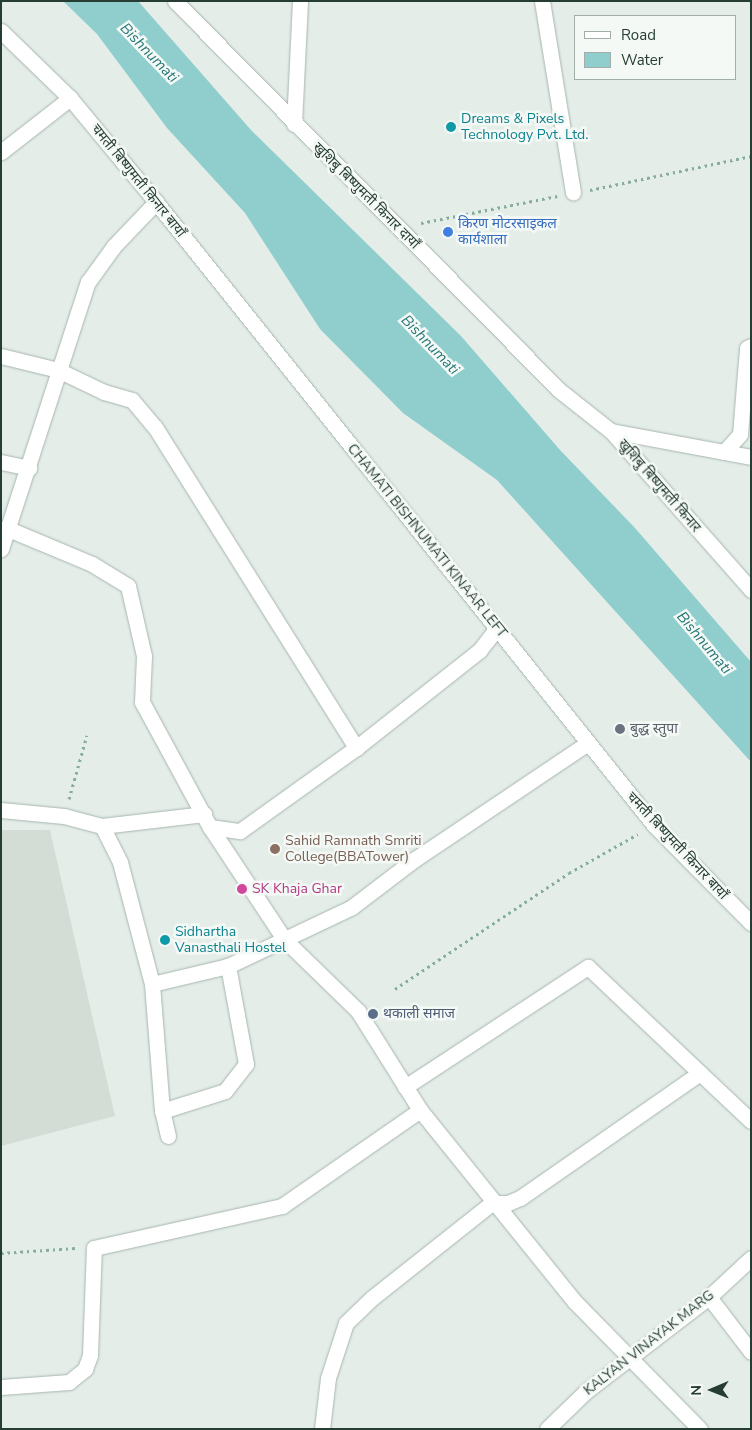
<!DOCTYPE html>
<html>
<head>
<meta charset="utf-8">
<style>
	body { margin:0 }
	#map { position:relative; width:752px; height:1430px; overflow:hidden; background:#e4ede8; font-family:"Nunito Sans","Noto Sans Devanagari",sans-serif }
	div>[style] { position:absolute }
	[style*='--x'] { left:calc(var(--x)*1px); top:calc(var(--y)*1px); width:calc(var(--w)*1px); rotate:calc(var(--a)*1deg) }
	.built>* { inset:0; background:#d3ddd6 }
	.water>* { inset:0; background:#90cece }
	.path>* { height:3px; margin-top:-1.5px; transform-origin:0; background:repeating-linear-gradient(90deg,#87ae9c 0 2.5px,transparent 0 6.5px) }
	.roads { filter:drop-shadow(0 0 1px #a7b5ae) drop-shadow(0 0 1px #a7b5ae) }
	.street>* { height:15px; margin:-7.5px; padding:0 7.5px; transform-origin:7.5px; border-radius:7.5px; background:#fff }
	.secondary>* { height:15px; margin:-7.5px; padding:0 7.5px; transform-origin:7.5px; border-radius:7.5px; background:#fff }
	.dots>* { width:14px; height:14px; translate:-50% -50%; box-sizing:border-box; border:2px solid #f5f9f6; border-radius:50% }
	span { translate:-50% -50%; white-space:nowrap; text-align:center; line-height:1.15; -webkit-text-stroke:5px #f5f9f6; paint-order:stroke }
	.culture-label { font-size:14px; color:#0d838f }
	.left { translate:0 -50%; text-align:left }
	.street-label { font-size:14px; color:#253d33 }
	.shop-label { font-size:14px; color:#366cbe }
	.worship-label { font-size:14px; color:#5b616d }
	.education-label { font-size:14px; color:#785e54 }
	.hotel-label { font-size:14px; color:#b23c85 }
	.service-label { font-size:14px; color:#4e5e75 }
	.water-label { font-size:15px; color:#227576; font-style:italic }
	.frame { position:absolute; inset:0; border:2px solid #253d33; pointer-events:none }
	.legend { position:absolute; left:574px; top:15px; width:162px; height:65px; box-sizing:border-box; background:#f5f9f6; border:1px solid #a2aea8; margin:0; padding:6px 9px; list-style:none; font-size:15px; color:#253d33 }
	.legend li { display:flex; align-items:center; gap:10px; height:25px }
	.legend b { width:25px; border:1px solid #a2aea8 }
	.north { position:absolute; left:687px; top:1365px; width:50px; height:50px; -webkit-text-stroke:4px #f5f9f6; paint-order:stroke; rotate:269deg; font-size:14px; font-weight:700; line-height:20px; text-align:center; color:#253d33 }
	.north::after { content:''; display:block; margin:auto; width:18px; height:22px; background:#253d33; clip-path:polygon(50% 0,100% 100%,50% 72%,0 100%) }
</style>
</head>
<body>
<div id="map">
	<div class="built">
		<i style="clip-path:polygon(1px 830px,50px 830px,115px 1116px,1px 1146px)"></i>
	</div>
	<div class="water">
		<i style="clip-path:polygon(63px 1px,138px 1px,251px 130px,461px 336px,560px 450px,635px 528px,751px 662px,751px 762px,497px 480px,403px 413px,320px 329px,245px 213px,167px 128px,97px 34px)"></i>
	</div>
	<div class="path">
		<i style="--x:590;--y:190;--w:165;--a:-11.9"></i>
		<i style="--x:421;--y:223;--w:139;--a:-11.2"></i>
		<i style="--x:69;--y:799;--w:66;--a:-74.3"></i>
		<i style="--x:395;--y:989;--w:209;--a:-33.7"></i>
		<i style="--x:569;--y:873;--w:79;--a:-29.5"></i>
		<i style="--x:1;--y:1253;--w:75;--a:-3.8"></i>
	</div>
	<div class="roads">
		<div class="street">
			<i style="--x:542;--y:1;--w:194;--a:80.8"></i>
			<i style="--x:294;--y:124;--w:123;--a:-87.2"></i>
			<i style="--x:1;--y:152;--w:88;--a:-38"></i>
			<i style="--x:1;--y:356;--w:59;--a:13.8"></i>
			<i style="--x:58;--y:370;--w:51;--a:25.6"></i>
			<i style="--x:104;--y:392;--w:29;--a:16"></i>
			<i style="--x:132;--y:400;--w:35;--a:50"></i>
			<i style="--x:155;--y:427;--w:379;--a:57.9"></i>
			<i style="--x:611;--y:431;--w:142;--a:10.5"></i>
			<i style="--x:724;--y:452;--w:24;--a:-48"></i>
			<i style="--x:740;--y:434;--w:86;--a:-85.3"></i>
			<i style="--x:747;--y:348;--w:4;--a:-27"></i>
			<i style="--x:1;--y:462;--w:29;--a:12"></i>
			<i style="--x:6;--y:528;--w:93;--a:22.7"></i>
			<i style="--x:92;--y:564;--w:42;--a:31.4"></i>
			<i style="--x:128;--y:586;--w:72;--a:77.1"></i>
			<i style="--x:144;--y:656;--w:46;--a:92.5"></i>
			<i style="--x:142;--y:702;--w:142;--a:61.5"></i>
			<i style="--x:210;--y:827;--w:134;--a:56.5"></i>
			<i style="--x:284;--y:939;--w:103;--a:44.2"></i>
			<i style="--x:358;--y:1011;--w:117;--a:57.9"></i>
			<i style="--x:420;--y:1110;--w:247;--a:51.1"></i>
			<i style="--x:575;--y:1302;--w:178;--a:45.5"></i>
			<i style="--x:1;--y:549;--w:281;--a:-72"></i>
			<i style="--x:88;--y:282;--w:44;--a:-54.2"></i>
			<i style="--x:114;--y:246;--w:61;--a:-46.3"></i>
			<i style="--x:1;--y:810;--w:63;--a:5.4"></i>
			<i style="--x:64;--y:816;--w:39;--a:15"></i>
			<i style="--x:102;--y:826;--w:103;--a:-6.7"></i>
			<i style="--x:102;--y:826;--w:40;--a:63.4"></i>
			<i style="--x:120;--y:862;--w:126;--a:75.3"></i>
			<i style="--x:152;--y:984;--w:127;--a:85.5"></i>
			<i style="--x:210;--y:827;--w:30;--a:8"></i>
			<i style="--x:240;--y:831;--w:143;--a:-35.6"></i>
			<i style="--x:356;--y:748;--w:157;--a:-38.3"></i>
			<i style="--x:479;--y:651;--w:29;--a:-52"></i>
			<i style="--x:152;--y:984;--w:78;--a:-13.3"></i>
			<i style="--x:228;--y:966;--w:137;--a:-25.4"></i>
			<i style="--x:352;--y:907;--w:79;--a:-37.3"></i>
			<i style="--x:415;--y:859;--w:206;--a:-33.9"></i>
			<i style="--x:405;--y:1087;--w:219;--a:-33.3"></i>
			<i style="--x:588;--y:967;--w:154;--a:43.4"></i>
			<i style="--x:168;--y:1136;--w:26;--a:-103"></i>
			<i style="--x:162;--y:1111;--w:66;--a:-17.6"></i>
			<i style="--x:225;--y:1091;--w:34;--a:-52"></i>
			<i style="--x:246;--y:1064;--w:100;--a:-100.4"></i>
			<i style="--x:709;--y:1297;--w:69;--a:52.6"></i>
			<i style="--x:1;--y:1387;--w:68;--a:-4.2"></i>
			<i style="--x:69;--y:1382;--w:21;--a:-39"></i>
			<i style="--x:85;--y:1369;--w:15;--a:-70"></i>
			<i style="--x:90;--y:1355;--w:107;--a:-87.9"></i>
			<i style="--x:94;--y:1248;--w:193;--a:-12.6"></i>
			<i style="--x:282;--y:1206;--w:168;--a:-34.8"></i>
			<i style="--x:322;--y:1429;--w:51;--a:-83.3"></i>
			<i style="--x:328;--y:1378;--w:58;--a:-71.9"></i>
			<i style="--x:346;--y:1323;--w:36;--a:-44"></i>
			<i style="--x:372;--y:1298;--w:153;--a:-38.4"></i>
			<i style="--x:492;--y:1203;--w:16;--a:0"></i>
			<i style="--x:508;--y:1203;--w:13;--a:-23"></i>
			<i style="--x:520;--y:1198;--w:219;--a:-34.8"></i>
			<i style="--x:700;--y:1073;--w:70;--a:43.3"></i>
			<i style="--x:547;--y:1429;--w:53;--a:-44.2"></i>
			<i style="--x:585;--y:1392;--w:156;--a:-37.5"></i>
			<i style="--x:709;--y:1297;--w:57;--a:-42.9"></i>
		</div>
		<div class="secondary">
			<i style="--x:175;--y:1;--w:547;--a:45.37"></i>
			<i style="--x:559;--y:390;--w:66;--a:38.3"></i>
			<i style="--x:611;--y:431;--w:212;--a:48.6"></i>
			<i style="--x:1;--y:31;--w:96;--a:44.2"></i>
			<i style="--x:70;--y:98;--w:135;--a:50.4"></i>
			<i style="--x:156;--y:202;--w:798;--a:51.36"></i>
			<i style="--x:654;--y:825;--w:138;--a:45.3"></i>
		</div>
	</div>
	<div class="dots">
		<i style="left:451px;top:127px;background:#0f9aa8"></i>
		<i style="left:448px;top:232px;background:#3f7fe0"></i>
		<i style="left:620px;top:729px;background:#6b7280"></i>
		<i style="left:275px;top:849px;background:#8d6e63"></i>
		<i style="left:242px;top:889px;background:#d1479c"></i>
		<i style="left:165px;top:940px;background:#0f9aa8"></i>
		<i style="left:373px;top:1014px;background:#5c6f8a"></i>
	</div>
	<div class="culture-label">
		<span class="left" style="left:461px;top:127px">Dreams &amp; Pixels<br>Technology Pvt. Ltd.</span>
		<span class="left" style="left:175px;top:940px">Sidhartha<br>Vanasthali Hostel</span>
	</div>
	<div class="street-label">
		<span style="left:138px;top:181px;rotate:51deg">चमती बिष्णुमती किनार बायाँ</span>
		<span style="left:366px;top:196px;rotate:45deg">खुशिबु बिष्णुमती किनार दायाँ</span>
		<span style="left:659px;top:486px;rotate:49deg">खुशिबु बिष्णुमती किनार</span>
		<span style="left:427px;top:541px;rotate:51deg">CHAMATI BISHNUMATI KINAAR LEFT</span>
		<span style="left:677px;top:846px;rotate:47deg">चमती बिष्णुमती किनार बायाँ</span>
		<span style="left:649px;top:1343px;rotate:-38deg">KALYAN VINAYAK MARG</span>
	</div>
	<div class="shop-label">
		<span class="left" style="left:458px;top:232px">किरण मोटरसाइकल<br>कार्यशाला</span>
	</div>
	<div class="worship-label">
		<span class="left" style="left:630px;top:729px">बुद्ध स्तुपा</span>
	</div>
	<div class="education-label">
		<span class="left" style="left:285px;top:849px">Sahid Ramnath Smriti<br>College(BBATower)</span>
	</div>
	<div class="hotel-label">
		<span class="left" style="left:252px;top:889px">SK Khaja Ghar</span>
	</div>
	<div class="service-label">
		<span class="left" style="left:383px;top:1014px">थकाली समाज</span>
	</div>
	<div class="water-label">
		<span style="left:149px;top:53px;rotate:46deg">Bishnumati</span>
		<span style="left:430px;top:345px;rotate:46deg">Bishnumati</span>
		<span style="left:704px;top:643px;rotate:50deg">Bishnumati</span>
	</div>
	<div class="frame"></div>
	<ul class="legend">
	<li><b style="height:6px;background:#fff"></b>Road</li>
	<li><b style="height:14px;background:#90cece"></b>Water</li>
	</ul>
	<div class="north">N</div>
</div>
</body>
</html>
